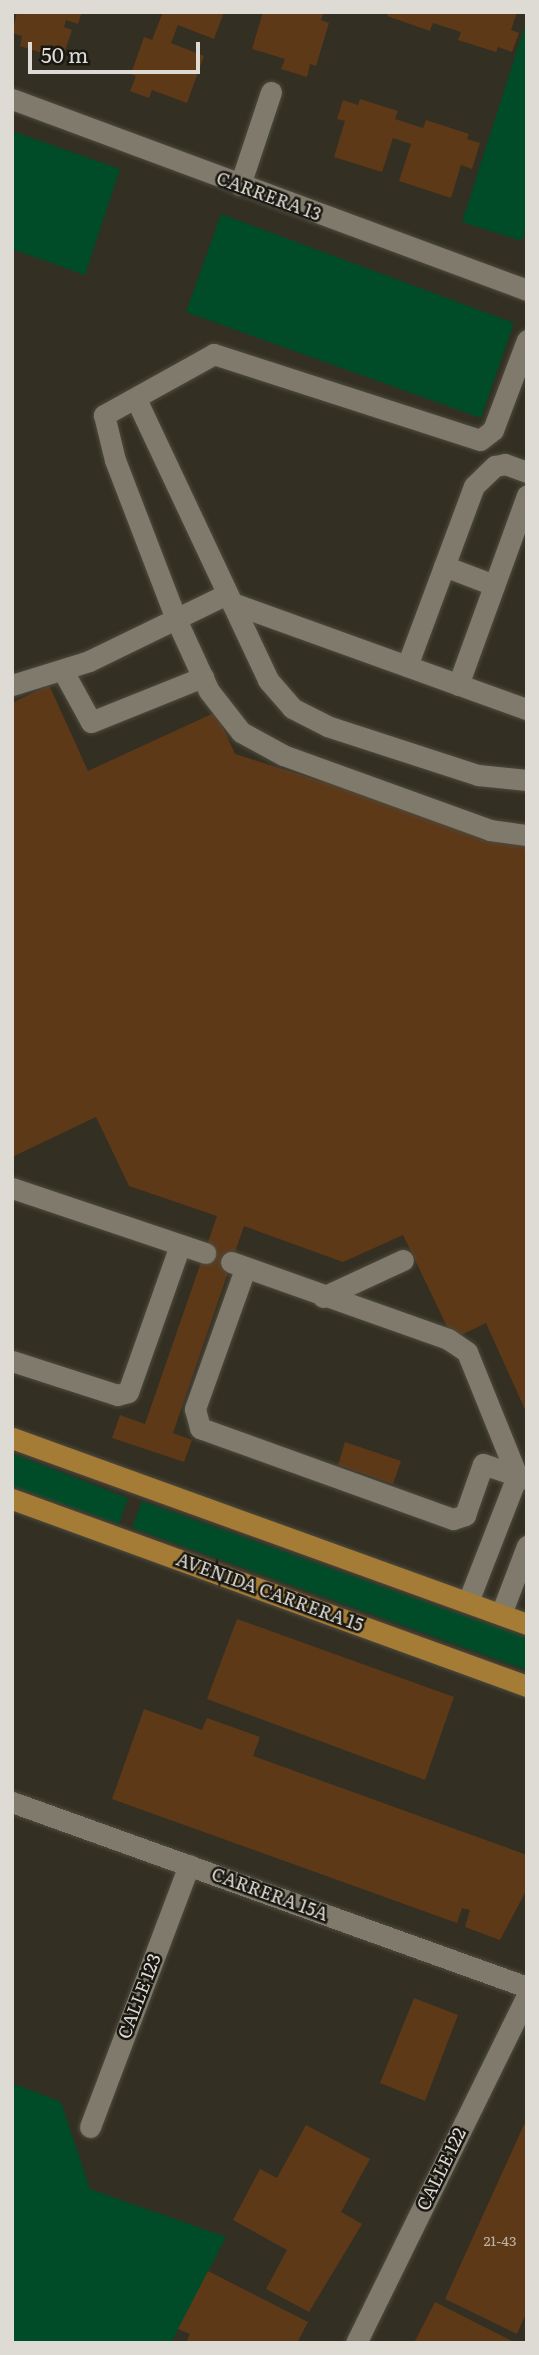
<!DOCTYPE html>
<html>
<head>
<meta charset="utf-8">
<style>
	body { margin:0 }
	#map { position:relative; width:539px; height:2355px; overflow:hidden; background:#332f22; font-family:Literata,serif }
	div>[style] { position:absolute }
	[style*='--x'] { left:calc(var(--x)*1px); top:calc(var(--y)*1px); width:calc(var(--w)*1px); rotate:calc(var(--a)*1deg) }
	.green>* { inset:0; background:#004c28 }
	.building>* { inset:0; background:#5e3918 }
	.roads { filter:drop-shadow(0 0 2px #4d4a3e) drop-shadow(0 0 2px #4d4a3e) }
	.minor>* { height:21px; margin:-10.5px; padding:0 10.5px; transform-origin:10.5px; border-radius:10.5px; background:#7f7a6b }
	.major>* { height:21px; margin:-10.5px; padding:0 10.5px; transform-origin:10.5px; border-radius:10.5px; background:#a57c36 }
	span { translate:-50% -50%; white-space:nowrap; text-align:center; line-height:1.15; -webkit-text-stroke:5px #191711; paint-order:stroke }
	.number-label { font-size:14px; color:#bdb2a4 }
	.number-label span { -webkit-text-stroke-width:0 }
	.street-label { font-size:18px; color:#dddbd3 }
	.frame { position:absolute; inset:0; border:14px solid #dddbd3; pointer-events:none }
	.scale { position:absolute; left:28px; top:42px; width:172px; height:32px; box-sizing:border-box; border:4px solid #dddbd3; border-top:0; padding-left:9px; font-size:21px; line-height:24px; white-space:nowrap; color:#dddbd3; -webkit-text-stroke:5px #191711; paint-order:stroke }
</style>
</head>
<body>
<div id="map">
	<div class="green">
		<i style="clip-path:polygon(527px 19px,527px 226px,522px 241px,462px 222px)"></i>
		<i style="clip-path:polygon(12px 131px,120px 169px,85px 275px,12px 249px)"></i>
		<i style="clip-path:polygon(221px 214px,514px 323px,481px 418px,186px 312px)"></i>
		<i style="clip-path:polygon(12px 1453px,128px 1498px,119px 1524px,12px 1486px)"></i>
		<i style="clip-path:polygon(142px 1501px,527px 1638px,527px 1670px,132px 1528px)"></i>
		<i style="clip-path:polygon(12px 2083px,61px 2102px,90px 2189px,226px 2237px,171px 2343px,12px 2343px)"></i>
	</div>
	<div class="building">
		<i style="clip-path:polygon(17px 12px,82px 12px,78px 24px,66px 20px,64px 27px,72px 30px,65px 51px,54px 48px,51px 56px,20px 46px,22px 36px,12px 33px)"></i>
		<i style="clip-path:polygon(163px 12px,224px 12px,214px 39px,178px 25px,171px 43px,204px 56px,187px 103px,152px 90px,149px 98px,130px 91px,136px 76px,131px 74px,144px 37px,152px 40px)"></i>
		<i style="clip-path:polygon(263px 12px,324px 12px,321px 20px,329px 23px,316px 66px,310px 64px,307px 77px,281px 69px,285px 59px,252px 49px)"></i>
		<i style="clip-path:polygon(389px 12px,517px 12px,511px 30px,519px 33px,512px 52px,498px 47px,496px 52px,458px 40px,461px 32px,433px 23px,430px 31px,387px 16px)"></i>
		<i style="clip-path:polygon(360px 99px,398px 111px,395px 119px,423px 128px,426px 120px,469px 134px,467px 139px,480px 143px,472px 169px,461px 165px,451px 198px,399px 181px,411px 144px,393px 138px,382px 172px,334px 157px,345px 121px,337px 119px,343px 100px,358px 105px)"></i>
		<i style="clip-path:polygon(49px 685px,88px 771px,216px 712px,235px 754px,527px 846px,527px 1414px,486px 1323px,453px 1339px,403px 1235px,343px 1262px,244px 1226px,173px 1433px,192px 1440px,184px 1462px,112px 1438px,120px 1415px,145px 1424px,217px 1216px,129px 1186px,96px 1117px,12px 1157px,12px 703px)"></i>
		<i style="clip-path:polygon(345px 1442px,401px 1461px,393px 1484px,338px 1465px)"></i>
		<i style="clip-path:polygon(237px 1619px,454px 1697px,425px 1780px,207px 1699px)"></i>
		<i style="clip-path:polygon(144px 1709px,202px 1730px,207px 1718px,260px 1737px,253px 1756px,527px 1855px,527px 1889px,500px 1940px,465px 1927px,470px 1910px,462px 1908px,457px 1923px,112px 1799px)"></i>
		<i style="clip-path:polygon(414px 1998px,458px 2015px,425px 2101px,380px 2083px)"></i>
		<i style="clip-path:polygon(527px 2118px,527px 2311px,517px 2334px,445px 2299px)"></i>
		<i style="clip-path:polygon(306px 2125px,370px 2159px,341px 2212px,362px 2224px,309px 2312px,266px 2289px,287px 2250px,233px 2220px,260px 2169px,277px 2178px)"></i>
		<i style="clip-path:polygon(208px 2271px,308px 2322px,297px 2343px,186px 2343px,190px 2334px,178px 2329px)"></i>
		<i style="clip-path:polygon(435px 2302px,512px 2341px,511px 2343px,414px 2343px)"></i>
	</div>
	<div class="roads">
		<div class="minor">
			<i style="--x:12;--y:99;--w:549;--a:20.35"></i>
			<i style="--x:240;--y:185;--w:98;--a:-71.6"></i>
			<i style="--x:527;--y:340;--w:96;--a:110.7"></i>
			<i style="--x:493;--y:430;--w:16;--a:142"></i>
			<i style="--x:480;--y:440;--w:280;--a:-162.1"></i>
			<i style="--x:214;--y:354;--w:126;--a:151"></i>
			<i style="--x:104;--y:415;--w:46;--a:76.3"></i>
			<i style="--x:115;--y:460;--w:170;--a:69"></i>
			<i style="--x:176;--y:619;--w:79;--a:65.4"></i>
			<i style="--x:209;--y:691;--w:52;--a:52"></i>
			<i style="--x:241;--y:732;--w:48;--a:28.7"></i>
			<i style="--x:283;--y:755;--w:220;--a:19.9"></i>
			<i style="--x:490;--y:830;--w:37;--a:8"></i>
			<i style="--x:136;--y:399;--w:310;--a:64.8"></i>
			<i style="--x:268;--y:680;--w:37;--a:49"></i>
			<i style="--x:292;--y:708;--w:39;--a:27"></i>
			<i style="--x:327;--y:726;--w:159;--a:18"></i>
			<i style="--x:478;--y:775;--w:49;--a:5.8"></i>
			<i style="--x:444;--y:566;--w:53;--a:20.8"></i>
			<i style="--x:232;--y:603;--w:313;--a:19.8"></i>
			<i style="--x:407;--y:666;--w:192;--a:-69.6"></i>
			<i style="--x:474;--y:486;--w:29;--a:-44"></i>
			<i style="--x:495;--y:466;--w:10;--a:-11"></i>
			<i style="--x:505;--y:464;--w:23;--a:20"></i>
			<i style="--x:63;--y:671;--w:58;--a:61.2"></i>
			<i style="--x:91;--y:722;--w:121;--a:-21.9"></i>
			<i style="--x:12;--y:685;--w:81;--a:-17.3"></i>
			<i style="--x:89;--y:661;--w:153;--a:-25.9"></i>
			<i style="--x:458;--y:685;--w:202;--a:-70"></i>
			<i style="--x:12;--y:1188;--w:204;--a:18.6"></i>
			<i style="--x:231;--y:1262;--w:230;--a:19.5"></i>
			<i style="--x:448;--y:1339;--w:23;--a:34"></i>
			<i style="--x:467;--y:1352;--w:134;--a:68"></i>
			<i style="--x:517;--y:1476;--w:135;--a:111.3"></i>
			<i style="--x:245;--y:1269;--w:149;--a:109.7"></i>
			<i style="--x:195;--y:1409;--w:20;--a:75"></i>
			<i style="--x:200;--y:1428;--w:269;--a:19.8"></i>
			<i style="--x:453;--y:1519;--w:13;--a:-18"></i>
			<i style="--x:465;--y:1515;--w:54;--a:-70.6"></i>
			<i style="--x:483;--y:1464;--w:46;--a:18.8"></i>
			<i style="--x:323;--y:1297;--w:88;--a:-24.8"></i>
			<i style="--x:12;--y:1361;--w:110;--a:17.9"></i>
			<i style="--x:117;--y:1395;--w:11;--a:-15"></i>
			<i style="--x:128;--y:1392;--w:156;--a:-70.5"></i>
			<i style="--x:501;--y:1614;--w:73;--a:-69.1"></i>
			<i style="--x:12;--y:1802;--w:547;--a:19.76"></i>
			<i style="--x:90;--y:2127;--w:280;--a:-69.3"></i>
			<i style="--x:356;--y:2343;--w:387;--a:-63.8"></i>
		</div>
		<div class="major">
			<i style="--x:12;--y:1438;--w:548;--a:19.86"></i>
			<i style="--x:12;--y:1499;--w:548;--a:19.96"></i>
		</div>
	</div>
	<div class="number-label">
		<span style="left:500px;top:2240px">21-43</span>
	</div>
	<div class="street-label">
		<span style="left:269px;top:196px;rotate:20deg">CARRERA 13</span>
		<span style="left:270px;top:1592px;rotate:20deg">AVENIDA CARRERA 15</span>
		<span style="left:270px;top:1894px;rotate:20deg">CARRERA 15A</span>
		<span style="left:139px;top:1996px;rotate:-69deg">CALLE 123</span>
		<span style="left:441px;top:2169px;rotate:-64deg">CALLE 122</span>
	</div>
	<div class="frame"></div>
	<div class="scale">50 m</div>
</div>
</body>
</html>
